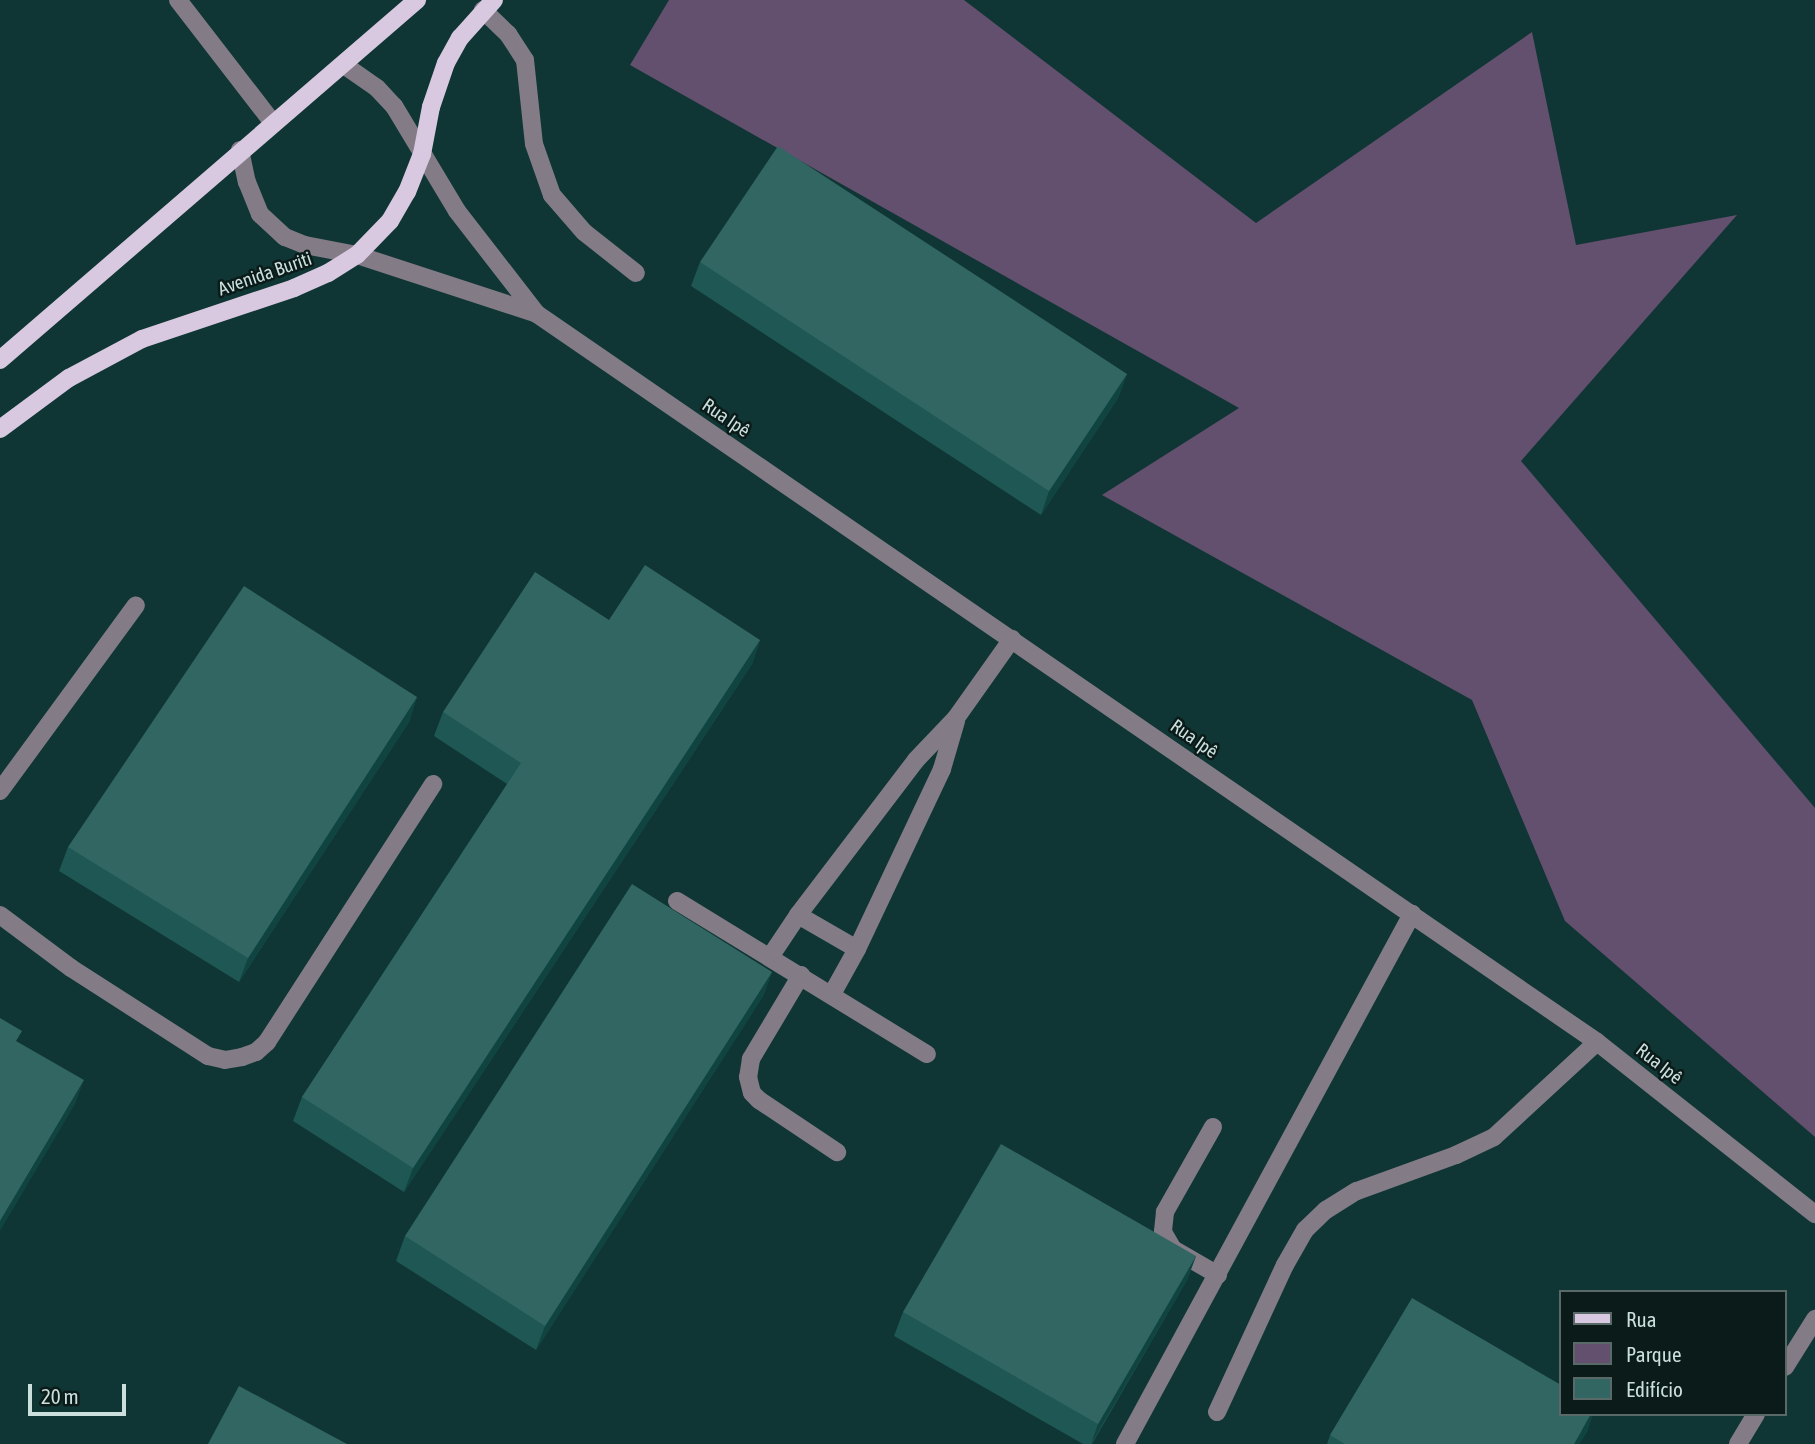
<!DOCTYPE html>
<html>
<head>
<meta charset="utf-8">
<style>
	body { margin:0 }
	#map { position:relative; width:1815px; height:1444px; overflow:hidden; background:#0f3634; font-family:"Asap Condensed",sans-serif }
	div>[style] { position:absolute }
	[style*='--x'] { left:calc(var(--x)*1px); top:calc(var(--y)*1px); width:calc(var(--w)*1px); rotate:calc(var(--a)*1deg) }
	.green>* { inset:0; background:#634f6e }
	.minor>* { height:18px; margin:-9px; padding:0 9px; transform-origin:9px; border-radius:9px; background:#837c87 }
	.major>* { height:18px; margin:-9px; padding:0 9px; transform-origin:9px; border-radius:9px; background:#d8c8e0 }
	.wall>* { inset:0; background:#1e5754 }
	.shaded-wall>* { inset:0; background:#104441 }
	.building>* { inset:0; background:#316663 }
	span { translate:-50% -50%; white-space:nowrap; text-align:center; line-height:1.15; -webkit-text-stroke:5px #0b1b19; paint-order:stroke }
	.street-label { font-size:19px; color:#cbdfdd }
	.legend { position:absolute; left:1559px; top:1290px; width:228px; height:126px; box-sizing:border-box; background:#0b1b19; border:2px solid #586967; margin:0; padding:9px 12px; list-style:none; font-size:21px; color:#cbdfdd }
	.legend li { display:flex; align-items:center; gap:14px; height:35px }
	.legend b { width:35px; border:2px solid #586967 }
	.scale { position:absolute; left:28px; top:1384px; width:98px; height:32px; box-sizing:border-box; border:4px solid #cbdfdd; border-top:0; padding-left:9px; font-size:21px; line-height:24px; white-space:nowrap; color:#cbdfdd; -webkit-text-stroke:5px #0b1b19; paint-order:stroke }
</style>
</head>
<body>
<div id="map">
	<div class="green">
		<i style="clip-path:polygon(669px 0,964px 0,1256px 223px,1532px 32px,1576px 245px,1737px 215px,1521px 461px,1815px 808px,1815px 1137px,1565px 921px,1472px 700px,1102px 495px,1239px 408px,630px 65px)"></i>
	</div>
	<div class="minor">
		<i style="--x:178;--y:0;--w:155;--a:52.3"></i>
		<i style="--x:483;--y:10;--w:35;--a:44"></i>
		<i style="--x:508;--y:34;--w:31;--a:57"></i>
		<i style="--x:525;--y:60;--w:84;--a:83.9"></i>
		<i style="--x:534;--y:144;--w:54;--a:70.6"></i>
		<i style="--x:552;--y:195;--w:49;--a:49.1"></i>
		<i style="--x:584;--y:232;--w:66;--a:38.3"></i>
		<i style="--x:344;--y:65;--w:40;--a:34.9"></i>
		<i style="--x:377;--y:88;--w:25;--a:47"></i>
		<i style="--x:394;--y:106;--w:122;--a:59"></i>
		<i style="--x:457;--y:211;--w:130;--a:52.2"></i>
		<i style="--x:240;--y:150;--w:33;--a:78"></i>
		<i style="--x:247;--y:182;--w:35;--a:68"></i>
		<i style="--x:260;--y:214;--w:34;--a:43"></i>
		<i style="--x:285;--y:237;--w:22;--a:22"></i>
		<i style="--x:305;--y:245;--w:53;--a:10.9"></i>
		<i style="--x:357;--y:255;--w:189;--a:18.1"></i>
		<i style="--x:537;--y:314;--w:1286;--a:34.48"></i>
		<i style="--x:1597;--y:1042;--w:278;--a:38.3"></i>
		<i style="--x:0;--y:791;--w:230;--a:-53.8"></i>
		<i style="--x:677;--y:901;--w:293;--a:31.5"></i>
		<i style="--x:0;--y:915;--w:89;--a:36.7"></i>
		<i style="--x:71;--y:968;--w:163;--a:32.7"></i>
		<i style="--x:208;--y:1056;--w:17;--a:13"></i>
		<i style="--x:225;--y:1060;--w:17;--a:-10"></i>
		<i style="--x:242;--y:1057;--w:15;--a:-20"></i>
		<i style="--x:256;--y:1052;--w:15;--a:-42"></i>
		<i style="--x:267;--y:1042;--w:307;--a:-57.2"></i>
		<i style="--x:798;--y:915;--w:68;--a:30"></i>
		<i style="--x:770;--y:957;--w:50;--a:-56.3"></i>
		<i style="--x:798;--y:915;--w:195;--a:-52.7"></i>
		<i style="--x:916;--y:760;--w:58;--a:-46.4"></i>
		<i style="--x:956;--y:718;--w:97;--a:-54.7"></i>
		<i style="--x:801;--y:975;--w:98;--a:120.8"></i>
		<i style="--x:751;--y:1059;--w:18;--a:99"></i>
		<i style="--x:748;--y:1077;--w:16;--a:76"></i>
		<i style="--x:752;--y:1093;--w:10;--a:45"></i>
		<i style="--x:759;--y:1100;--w:94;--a:33.7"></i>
		<i style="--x:832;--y:994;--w:51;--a:-60.9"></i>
		<i style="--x:857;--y:949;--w:199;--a:-64.7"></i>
		<i style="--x:942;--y:769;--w:50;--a:-73.7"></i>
		<i style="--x:1213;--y:1127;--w:98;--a:119.5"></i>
		<i style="--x:1165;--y:1212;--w:20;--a:96"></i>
		<i style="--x:1163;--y:1232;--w:20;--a:60"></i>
		<i style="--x:1173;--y:1249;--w:52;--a:30"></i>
		<i style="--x:1785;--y:1367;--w:57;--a:-58"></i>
		<i style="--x:1217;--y:1412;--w:162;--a:-65.2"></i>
		<i style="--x:1285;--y:1265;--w:40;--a:-60.3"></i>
		<i style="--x:1305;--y:1230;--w:29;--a:-44"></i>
		<i style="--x:1326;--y:1210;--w:36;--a:-32"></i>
		<i style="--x:1357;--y:1191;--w:105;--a:-20"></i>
		<i style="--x:1456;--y:1155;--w:42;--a:-25.3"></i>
		<i style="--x:1494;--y:1137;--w:140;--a:-42.7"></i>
		<i style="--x:1125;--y:1444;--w:603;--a:-61.56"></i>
		<i style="--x:1738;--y:1444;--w:35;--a:-59"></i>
	</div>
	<div class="major">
		<i style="--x:0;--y:360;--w:551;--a:-40.8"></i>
		<i style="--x:0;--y:429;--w:86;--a:-36.5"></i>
		<i style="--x:69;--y:378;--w:83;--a:-28.1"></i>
		<i style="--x:142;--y:339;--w:160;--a:-18.5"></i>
		<i style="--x:294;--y:288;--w:37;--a:-24"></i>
		<i style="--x:328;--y:273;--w:34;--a:-32"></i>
		<i style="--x:357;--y:255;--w:47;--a:-45.9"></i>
		<i style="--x:390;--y:221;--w:34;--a:-60"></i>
		<i style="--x:407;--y:192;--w:41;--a:-68.5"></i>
		<i style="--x:422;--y:154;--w:48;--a:-79.2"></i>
		<i style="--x:431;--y:107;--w:46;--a:-71.2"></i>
		<i style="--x:446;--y:63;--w:29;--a:-61"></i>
		<i style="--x:460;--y:38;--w:51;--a:-48.2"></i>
	</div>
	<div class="wall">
		<i style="clip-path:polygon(700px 262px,1127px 374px,1118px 398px,1041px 515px,691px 286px)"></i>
		<i style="clip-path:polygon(609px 620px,760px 640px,752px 664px,404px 1192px,293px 1121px,302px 1097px,507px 784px,434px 736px,443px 712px)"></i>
		<i style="clip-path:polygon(417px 697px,409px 722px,239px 982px,59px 871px,68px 847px)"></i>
		<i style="clip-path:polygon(772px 972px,763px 996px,536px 1350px,396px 1261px,405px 1236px)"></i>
		<i style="clip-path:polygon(1196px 1256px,1187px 1280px,1092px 1444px,1083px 1444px,894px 1336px,903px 1312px)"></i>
		<i style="clip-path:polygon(1588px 1430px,1579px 1444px,1327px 1444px,1330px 1435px)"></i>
	</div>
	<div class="shaded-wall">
		<i style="clip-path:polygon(1127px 374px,1118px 398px,1041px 515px,1049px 491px)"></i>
		<i style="clip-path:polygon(760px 640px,752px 664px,404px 1192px,413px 1168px)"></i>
		<i style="clip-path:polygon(417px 697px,409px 722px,239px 982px,248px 958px)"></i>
		<i style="clip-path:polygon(772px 972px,763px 996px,536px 1350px,545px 1326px)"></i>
		<i style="clip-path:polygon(84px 1080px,75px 1104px,0 1231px,0 1221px)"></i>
		<i style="clip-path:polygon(1196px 1256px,1187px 1280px,1091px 1444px,1098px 1424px)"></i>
		<i style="clip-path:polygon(1591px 1414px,1593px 1414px,1588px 1430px,1579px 1444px,1574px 1444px)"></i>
	</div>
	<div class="building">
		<i style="clip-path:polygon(778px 146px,1127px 374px,1049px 491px,700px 262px)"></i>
		<i style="clip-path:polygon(645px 565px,760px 640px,413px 1168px,302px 1097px,521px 763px,443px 712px,535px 572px,609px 620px)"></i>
		<i style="clip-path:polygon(244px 586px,417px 697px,248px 958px,68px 847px)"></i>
		<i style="clip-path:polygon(632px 884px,772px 972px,545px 1326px,405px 1236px)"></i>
		<i style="clip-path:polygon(0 1018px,22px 1031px,16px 1041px,84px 1080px,0 1221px)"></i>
		<i style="clip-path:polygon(1001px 1144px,1196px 1256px,1098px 1424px,903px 1312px)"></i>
		<i style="clip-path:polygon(1412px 1298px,1561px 1385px,1561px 1414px,1591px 1414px,1574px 1444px,1345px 1444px,1330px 1435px)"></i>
		<i style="clip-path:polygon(239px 1386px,347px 1444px,208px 1444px)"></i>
	</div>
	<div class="street-label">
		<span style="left:265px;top:274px;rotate:-19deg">Avenida Buriti</span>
		<span style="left:726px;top:418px;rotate:34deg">Rua Ipê</span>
		<span style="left:1194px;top:739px;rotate:35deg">Rua Ipê</span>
		<span style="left:1659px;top:1064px;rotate:38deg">Rua Ipê</span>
	</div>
	<ul class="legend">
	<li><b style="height:9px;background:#d8c8e0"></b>Rua</li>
	<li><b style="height:19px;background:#634f6e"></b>Parque</li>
	<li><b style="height:19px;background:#316663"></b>Edifício</li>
	</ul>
	<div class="scale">20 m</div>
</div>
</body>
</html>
